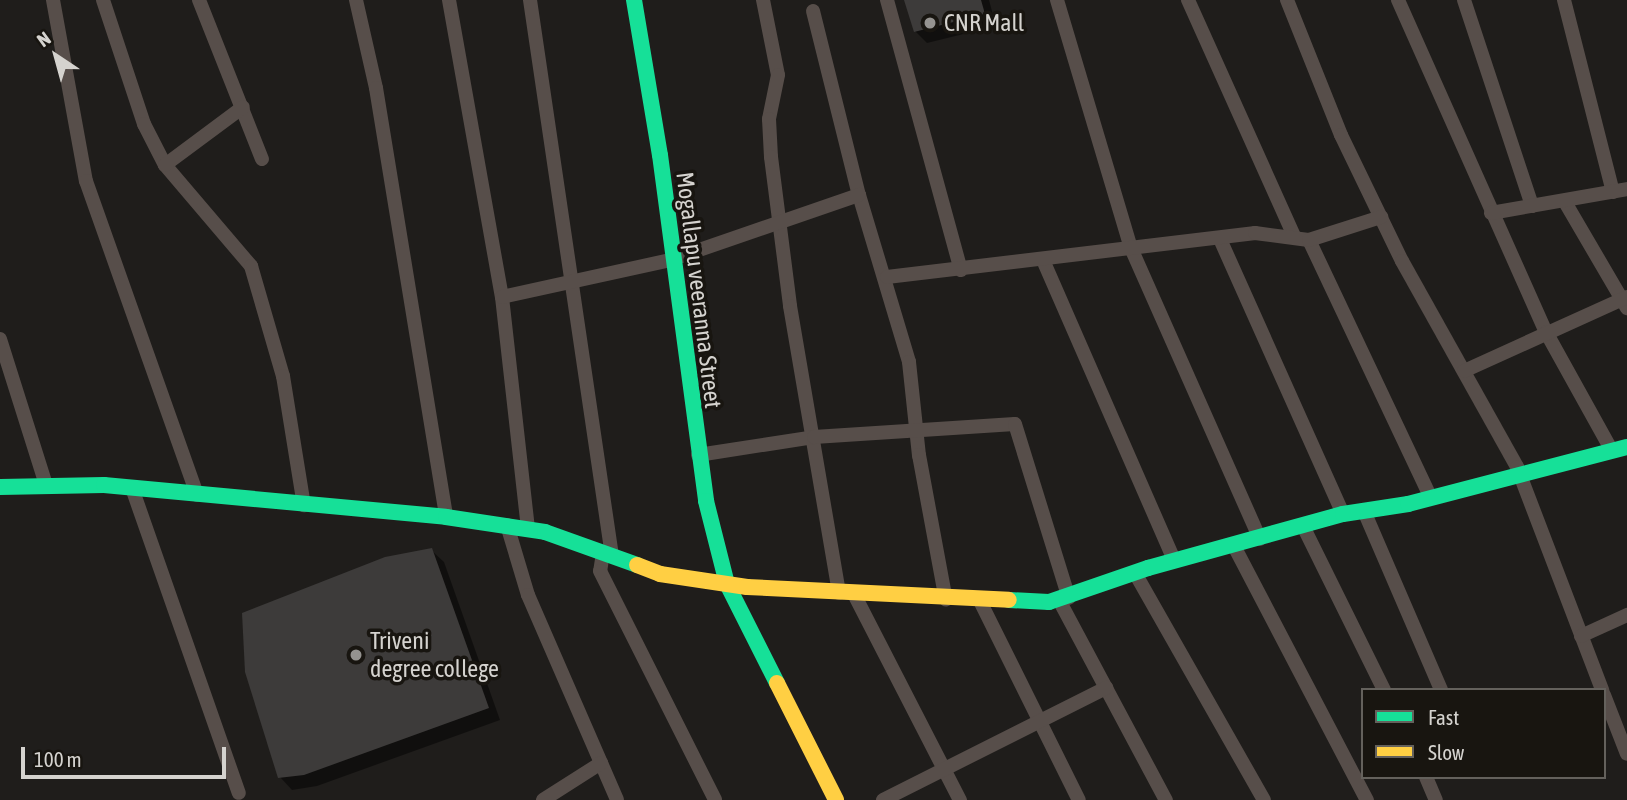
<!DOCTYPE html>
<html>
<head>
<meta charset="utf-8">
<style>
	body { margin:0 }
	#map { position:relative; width:1627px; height:800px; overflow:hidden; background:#1f1d1b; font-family:"Asap Condensed",sans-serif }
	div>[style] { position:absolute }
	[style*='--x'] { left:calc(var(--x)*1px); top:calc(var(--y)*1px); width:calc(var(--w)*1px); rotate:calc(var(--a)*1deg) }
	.shadow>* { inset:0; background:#0007 }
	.building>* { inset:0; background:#3d3b3a }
	.street>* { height:14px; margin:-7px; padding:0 7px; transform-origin:7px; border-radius:7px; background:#574e4a }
	.fast>* { height:16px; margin:-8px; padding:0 8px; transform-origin:8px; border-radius:8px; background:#16e098 }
	.slow>* { height:16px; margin:-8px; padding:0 8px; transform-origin:8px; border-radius:8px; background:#ffcf43 }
	.dots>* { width:19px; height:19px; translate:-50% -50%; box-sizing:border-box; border:4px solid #181510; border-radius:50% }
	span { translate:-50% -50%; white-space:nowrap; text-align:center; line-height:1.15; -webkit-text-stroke:7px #181510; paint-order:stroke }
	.poi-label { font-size:24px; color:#d5d3cf }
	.left { translate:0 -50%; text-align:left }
	.street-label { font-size:24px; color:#d5d3cf }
	.legend { position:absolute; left:1361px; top:688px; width:245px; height:91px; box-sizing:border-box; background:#181510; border:2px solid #64615c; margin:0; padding:9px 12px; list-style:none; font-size:21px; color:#d5d3cf }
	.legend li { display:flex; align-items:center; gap:14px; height:35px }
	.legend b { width:35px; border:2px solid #64615c }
	.north { position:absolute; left:21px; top:21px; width:70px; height:70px; -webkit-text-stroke:5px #181510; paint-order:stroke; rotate:324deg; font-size:19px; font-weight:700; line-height:28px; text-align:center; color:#d5d3cf }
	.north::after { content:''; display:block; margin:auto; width:24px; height:32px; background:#d5d3cf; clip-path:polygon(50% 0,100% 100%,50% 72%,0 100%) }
	.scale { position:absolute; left:21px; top:747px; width:205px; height:32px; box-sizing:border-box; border:4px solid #d5d3cf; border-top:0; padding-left:9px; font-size:21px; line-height:24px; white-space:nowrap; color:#d5d3cf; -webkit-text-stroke:5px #181510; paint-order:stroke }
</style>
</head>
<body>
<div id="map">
	<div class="shadow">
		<i style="clip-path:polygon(906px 0,989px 0,996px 26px,927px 43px,915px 31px)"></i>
		<i style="clip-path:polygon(431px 550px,444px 562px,500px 720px,317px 786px,292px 790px,280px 777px)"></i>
	</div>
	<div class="building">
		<i style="clip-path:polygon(904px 0,981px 0,985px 14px,914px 32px)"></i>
		<i style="clip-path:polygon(432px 548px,489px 708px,304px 775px,278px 778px,245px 672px,242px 613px,385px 557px)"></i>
	</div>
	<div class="street">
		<i style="--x:53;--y:0;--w:184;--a:79.7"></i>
		<i style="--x:86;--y:181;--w:333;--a:70.5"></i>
		<i style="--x:103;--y:0;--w:131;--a:71.7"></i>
		<i style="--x:144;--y:124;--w:46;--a:62.9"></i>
		<i style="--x:165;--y:165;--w:133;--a:49.6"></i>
		<i style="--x:251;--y:266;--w:115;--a:73.8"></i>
		<i style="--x:283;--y:376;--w:131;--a:80.8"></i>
		<i style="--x:199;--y:0;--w:171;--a:68.4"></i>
		<i style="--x:356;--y:0;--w:90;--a:77.2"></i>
		<i style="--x:376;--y:88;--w:435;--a:80.7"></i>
		<i style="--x:449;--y:0;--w:302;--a:79.9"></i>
		<i style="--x:502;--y:297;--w:233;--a:83.6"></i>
		<i style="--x:530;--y:0;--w:562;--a:81.61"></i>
		<i style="--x:763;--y:0;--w:76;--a:78.7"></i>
		<i style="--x:778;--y:75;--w:45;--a:101.6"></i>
		<i style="--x:769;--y:119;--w:38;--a:87"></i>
		<i style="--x:771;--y:157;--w:150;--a:82.7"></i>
		<i style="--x:790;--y:306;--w:291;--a:80.3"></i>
		<i style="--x:887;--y:0;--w:280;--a:74.7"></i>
		<i style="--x:1057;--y:0;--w:259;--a:73.4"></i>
		<i style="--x:1131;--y:248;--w:318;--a:66.1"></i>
		<i style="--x:1188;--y:0;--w:261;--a:65.8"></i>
		<i style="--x:1287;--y:0;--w:145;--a:68.2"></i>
		<i style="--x:1341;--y:135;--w:140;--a:64.2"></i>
		<i style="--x:1402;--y:261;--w:236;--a:60.8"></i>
		<i style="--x:1517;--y:467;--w:239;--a:69.1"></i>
		<i style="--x:1398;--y:0;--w:363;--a:66"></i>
		<i style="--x:1546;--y:332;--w:136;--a:61"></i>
		<i style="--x:1464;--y:0;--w:217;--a:71.7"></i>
		<i style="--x:1564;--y:0;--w:198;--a:75.7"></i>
		<i style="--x:813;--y:11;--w:190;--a:76"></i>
		<i style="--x:859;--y:195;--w:174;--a:73.3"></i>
		<i style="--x:909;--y:362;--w:94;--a:83.9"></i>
		<i style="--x:919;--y:455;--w:147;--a:79.5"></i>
		<i style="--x:165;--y:165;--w:97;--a:-36.6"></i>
		<i style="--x:1565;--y:202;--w:123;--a:59.7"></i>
		<i style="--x:1491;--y:213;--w:138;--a:-10"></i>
		<i style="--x:1220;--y:239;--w:301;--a:65.9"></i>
		<i style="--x:1309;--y:240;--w:285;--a:64.7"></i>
		<i style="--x:1043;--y:260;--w:327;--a:66.4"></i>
		<i style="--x:887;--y:277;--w:371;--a:-6.8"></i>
		<i style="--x:1255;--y:233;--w:54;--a:7.4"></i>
		<i style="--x:1309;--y:240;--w:76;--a:-17.7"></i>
		<i style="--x:502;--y:297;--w:172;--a:-12.4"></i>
		<i style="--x:670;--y:260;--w:200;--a:-19"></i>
		<i style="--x:0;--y:339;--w:153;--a:72.5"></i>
		<i style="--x:1464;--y:371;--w:179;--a:-24.4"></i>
		<i style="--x:698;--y:455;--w:117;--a:-8.8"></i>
		<i style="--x:814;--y:437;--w:201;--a:-3.7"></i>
		<i style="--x:1015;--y:424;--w:182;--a:72.8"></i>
		<i style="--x:132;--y:488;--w:323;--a:70.7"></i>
		<i style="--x:1364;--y:511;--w:195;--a:66.7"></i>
		<i style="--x:507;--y:525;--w:73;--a:73.3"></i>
		<i style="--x:528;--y:595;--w:223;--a:66.5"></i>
		<i style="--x:1303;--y:526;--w:183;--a:63.7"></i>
		<i style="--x:1234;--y:546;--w:287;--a:62.4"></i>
		<i style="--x:603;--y:553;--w:18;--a:99"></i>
		<i style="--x:600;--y:571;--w:256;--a:63.3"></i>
		<i style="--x:1135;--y:573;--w:261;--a:60.4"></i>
		<i style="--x:854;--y:594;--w:232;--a:62.8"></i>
		<i style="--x:1059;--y:600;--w:227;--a:61.9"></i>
		<i style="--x:980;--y:601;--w:222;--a:63.6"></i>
		<i style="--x:1581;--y:636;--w:51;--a:-24.5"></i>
		<i style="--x:1604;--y:695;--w:63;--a:68.7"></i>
		<i style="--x:1426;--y:777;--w:25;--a:67"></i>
		<i style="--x:543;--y:800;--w:69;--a:-32.5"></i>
		<i style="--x:883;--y:800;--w:250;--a:-26.7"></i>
	</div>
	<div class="fast">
		<i style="--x:634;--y:0;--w:157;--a:80.5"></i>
		<i style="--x:660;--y:155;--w:349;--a:82.4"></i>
		<i style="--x:706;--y:501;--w:86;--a:75.8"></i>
		<i style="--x:727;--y:584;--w:111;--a:63.2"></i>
		<i style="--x:0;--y:487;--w:104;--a:-1.1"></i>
		<i style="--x:104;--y:485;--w:343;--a:5.3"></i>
		<i style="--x:446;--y:517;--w:100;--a:8.6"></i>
		<i style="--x:545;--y:532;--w:98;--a:19.7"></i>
		<i style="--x:1009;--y:600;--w:40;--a:2.9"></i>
		<i style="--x:1049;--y:602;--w:105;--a:-19"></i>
		<i style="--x:1148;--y:568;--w:202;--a:-15.5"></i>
		<i style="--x:1343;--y:514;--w:66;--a:-8.7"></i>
		<i style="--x:1408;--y:504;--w:226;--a:-14.6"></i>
	</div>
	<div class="slow">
		<i style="--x:637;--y:565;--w:25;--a:21"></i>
		<i style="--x:660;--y:574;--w:88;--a:8.5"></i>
		<i style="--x:747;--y:587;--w:262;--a:2.8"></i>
		<i style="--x:777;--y:683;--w:131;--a:63.2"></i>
	</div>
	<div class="dots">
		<i style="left:930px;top:23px;background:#959390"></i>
		<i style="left:356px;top:655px;background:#959390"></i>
	</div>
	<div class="poi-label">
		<span class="left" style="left:944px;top:23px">CNR Mall</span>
		<span class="left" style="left:370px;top:655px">Triveni<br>degree college</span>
	</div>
	<div class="street-label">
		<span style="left:699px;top:290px;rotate:83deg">Mogallapu veeranna Street</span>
	</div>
	<ul class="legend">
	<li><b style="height:9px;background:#16e098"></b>Fast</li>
	<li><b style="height:9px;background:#ffcf43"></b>Slow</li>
	</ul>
	<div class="north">N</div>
	<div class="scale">100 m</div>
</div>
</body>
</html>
